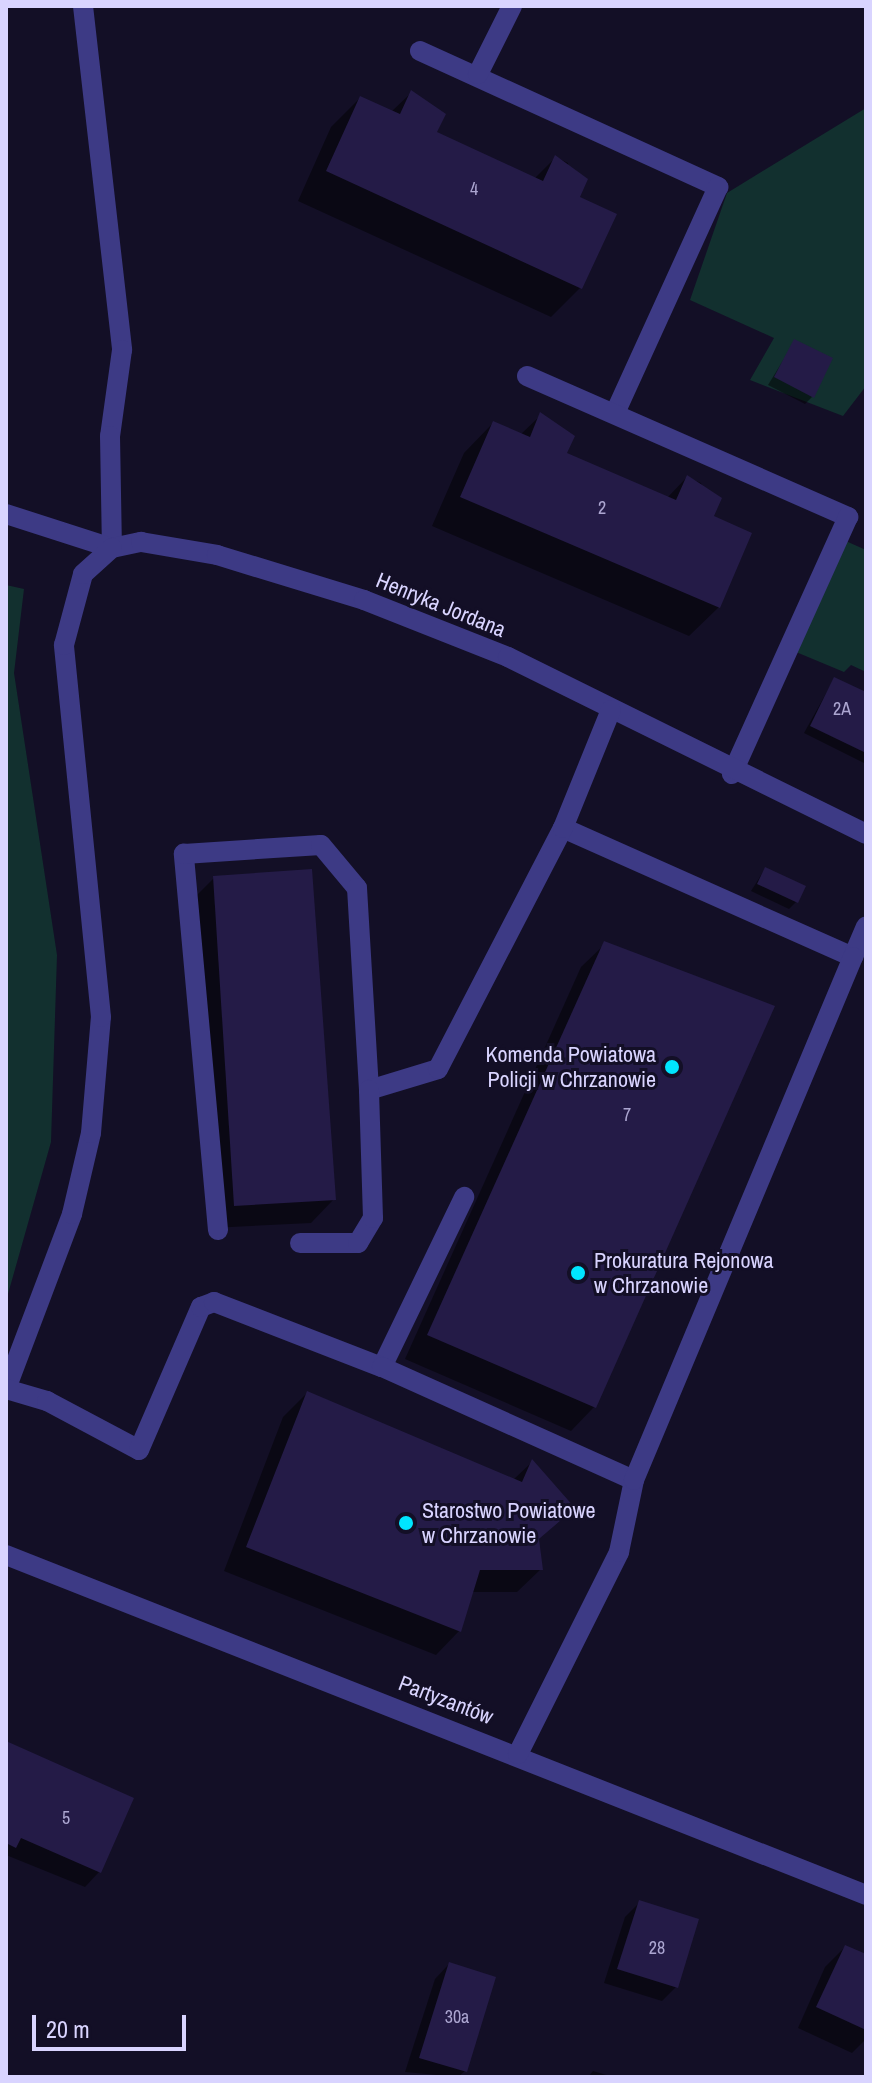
<!DOCTYPE html>
<html>
<head>
<meta charset="utf-8">
<style>
	body { margin:0 }
	#map { position:relative; width:872px; height:2083px; overflow:hidden; background:#130f26; font-family:"Archivo Narrow",sans-serif }
	div>[style] { position:absolute }
	[style*='--x'] { left:calc(var(--x)*1px); top:calc(var(--y)*1px); width:calc(var(--w)*1px); rotate:calc(var(--a)*1deg) }
	.green>* { inset:0; background:#12302f }
	.shadow>* { inset:0; background:#0007 }
	.building>* { inset:0; background:#241b47 }
	.minor>* { height:20px; margin:-10px; padding:0 10px; transform-origin:10px; border-radius:10px; background:#3d3a85 }
	.dots>* { width:22px; height:22px; translate:-50% -50%; box-sizing:border-box; border:4px solid #130f26; border-radius:50% }
	span { translate:-50% -50%; white-space:nowrap; text-align:center; line-height:1.15; -webkit-text-stroke:6px #130f26; paint-order:stroke }
	.number-label { font-size:18px; color:#aca6d1 }
	.number-label span { -webkit-text-stroke-width:0 }
	.street-label { font-size:22px; color:#d9d4ff }
	.poi-label { font-size:22px; color:#d9d4ff }
	.right { translate:-100% -50%; text-align:right }
	.left { translate:0 -50%; text-align:left }
	.frame { position:absolute; inset:0; border:8px solid #d9d4ff; pointer-events:none }
	.scale { position:absolute; left:32px; top:2015px; width:154px; height:36px; box-sizing:border-box; border:4px solid #d9d4ff; border-top:0; padding-left:10px; font-size:24px; line-height:28px; white-space:nowrap; color:#d9d4ff; -webkit-text-stroke:6px #130f26; paint-order:stroke }
</style>
</head>
<body>
<div id="map">
	<div class="green">
		<i style="clip-path:polygon(866px 108px,866px 386px,843px 416px,750px 380px,774px 338px,690px 300px,727px 193px)"></i>
		<i style="clip-path:polygon(839px 538px,866px 550px,866px 672px,851px 665px,844px 672px,796px 652px)"></i>
		<i style="clip-path:polygon(6px 585px,24px 589px,14px 673px,57px 955px,51px 1142px,6px 1301px)"></i>
	</div>
	<div class="shadow">
		<i style="clip-path:polygon(412px 92px,435px 133px,534px 179px,556px 157px,568px 163px,580px 288px,551px 317px,298px 201px,331px 127px,360px 98px,391px 112px)"></i>
		<i style="clip-path:polygon(795px 341px,812px 397px,805px 404px,768px 385px)"></i>
		<i style="clip-path:polygon(541px 415px,564px 454px,667px 498px,687px 477px,701px 483px,712px 517px,719px 607px,689px 636px,432px 526px,464px 453px,493px 423px,520px 435px)"></i>
		<i style="clip-path:polygon(834px 679px,866px 694px,866px 764px,804px 733px)"></i>
		<i style="clip-path:polygon(765px 869px,796px 902px,789px 909px,751px 891px)"></i>
		<i style="clip-path:polygon(214px 878px,334px 1199px,311px 1223px,211px 1228px,190px 902px)"></i>
		<i style="clip-path:polygon(605px 944px,594px 1407px,571px 1431px,405px 1359px,581px 967px)"></i>
		<i style="clip-path:polygon(307px 1393px,513px 1480px,532px 1462px,572px 1508px,537px 1541px,541px 1569px,517px 1592px,471px 1592px,459px 1631px,436px 1655px,224px 1571px,283px 1417px)"></i>
		<i style="clip-path:polygon(6px 1743px,132px 1799px,99px 1872px,85px 1887px,6px 1855px)"></i>
		<i style="clip-path:polygon(640px 1902px,676px 1987px,662px 2001px,604px 1983px,625px 1917px)"></i>
		<i style="clip-path:polygon(845px 1947px,866px 1957px,866px 2039px,852px 2053px,798px 2028px,825px 1967px)"></i>
		<i style="clip-path:polygon(449px 1964px,465px 2071px,458px 2077px,405px 2072px,435px 1979px)"></i>
		<i style="clip-path:polygon(593px 2071px,613px 2077px,588px 2077px)"></i>
	</div>
	<div class="building">
		<i style="clip-path:polygon(411px 90px,446px 114px,437px 132px,543px 181px,555px 155px,588px 179px,580px 197px,617px 214px,582px 289px,326px 171px,360px 96px,400px 114px)"></i>
		<i style="clip-path:polygon(794px 339px,833px 358px,814px 398px,774px 377px)"></i>
		<i style="clip-path:polygon(540px 412px,575px 436px,567px 453px,676px 500px,687px 475px,722px 498px,714px 516px,752px 533px,720px 608px,460px 497px,493px 421px,530px 437px)"></i>
		<i style="clip-path:polygon(834px 677px,866px 692px,866px 753px,810px 726px)"></i>
		<i style="clip-path:polygon(765px 867px,806px 886px,798px 903px,757px 884px)"></i>
		<i style="clip-path:polygon(312px 869px,336px 1200px,234px 1206px,213px 876px)"></i>
		<i style="clip-path:polygon(604px 941px,775px 1006px,596px 1408px,427px 1335px)"></i>
		<i style="clip-path:polygon(307px 1391px,522px 1482px,532px 1459px,575px 1508px,539px 1539px,543px 1570px,480px 1570px,461px 1632px,246px 1547px)"></i>
		<i style="clip-path:polygon(6px 1741px,134px 1798px,101px 1873px,21px 1838px,16px 1848px,6px 1843px)"></i>
		<i style="clip-path:polygon(639px 1900px,699px 1919px,678px 1988px,617px 1969px)"></i>
		<i style="clip-path:polygon(845px 1945px,866px 1954px,866px 2030px,816px 2007px)"></i>
		<i style="clip-path:polygon(449px 1962px,496px 1977px,467px 2072px,419px 2058px)"></i>
	</div>
	<div class="minor">
		<i style="--x:83;--y:6;--w:346;--a:83.5"></i>
		<i style="--x:122;--y:350;--w:87;--a:97.9"></i>
		<i style="--x:110;--y:436;--w:112;--a:89"></i>
		<i style="--x:420;--y:51;--w:328;--a:24.5"></i>
		<i style="--x:718;--y:187;--w:246;--a:114.5"></i>
		<i style="--x:478;--y:74;--w:76;--a:-63.4"></i>
		<i style="--x:527;--y:376;--w:351;--a:23.7"></i>
		<i style="--x:848;--y:517;--w:282;--a:114.3"></i>
		<i style="--x:6;--y:514;--w:111;--a:17.8"></i>
		<i style="--x:112;--y:548;--w:30;--a:-12"></i>
		<i style="--x:141;--y:542;--w:77;--a:9.7"></i>
		<i style="--x:217;--y:555;--w:154;--a:17"></i>
		<i style="--x:364;--y:600;--w:155;--a:21.6"></i>
		<i style="--x:508;--y:657;--w:399;--a:26.3"></i>
		<i style="--x:563;--y:828;--w:317;--a:24"></i>
		<i style="--x:853;--y:957;--w:33;--a:-67"></i>
		<i style="--x:218;--y:1230;--w:378;--a:-95.2"></i>
		<i style="--x:184;--y:854;--w:137;--a:-3.8"></i>
		<i style="--x:321;--y:845;--w:56;--a:50.1"></i>
		<i style="--x:357;--y:888;--w:202;--a:86.6"></i>
		<i style="--x:369;--y:1090;--w:72;--a:-16.9"></i>
		<i style="--x:438;--y:1069;--w:271;--a:-62.6"></i>
		<i style="--x:563;--y:828;--w:127;--a:-67.9"></i>
		<i style="--x:300;--y:1243;--w:58;--a:0"></i>
		<i style="--x:358;--y:1243;--w:29;--a:-59"></i>
		<i style="--x:373;--y:1218;--w:128;--a:-91.8"></i>
		<i style="--x:382;--y:1367;--w:189;--a:-64.2"></i>
		<i style="--x:6;--y:1389;--w:187;--a:-69.3"></i>
		<i style="--x:72;--y:1214;--w:83;--a:-76.8"></i>
		<i style="--x:91;--y:1133;--w:116;--a:-85.1"></i>
		<i style="--x:101;--y:1017;--w:374;--a:-95.7"></i>
		<i style="--x:64;--y:645;--w:73;--a:-75"></i>
		<i style="--x:83;--y:574;--w:39;--a:-42"></i>
		<i style="--x:6;--y:1389;--w:43;--a:16.3"></i>
		<i style="--x:47;--y:1401;--w:104;--a:28"></i>
		<i style="--x:139;--y:1450;--w:156;--a:-66.6"></i>
		<i style="--x:201;--y:1307;--w:14;--a:-21"></i>
		<i style="--x:214;--y:1302;--w:180;--a:21.2"></i>
		<i style="--x:382;--y:1367;--w:276;--a:24.2"></i>
		<i style="--x:6;--y:1555;--w:925;--a:21.57"></i>
		<i style="--x:518;--y:1754;--w:226;--a:-63.4"></i>
		<i style="--x:619;--y:1552;--w:74;--a:-78.2"></i>
		<i style="--x:634;--y:1480;--w:567;--a:-67.28"></i>
	</div>
	<div class="dots">
		<i style="left:672px;top:1067px;background:#00e5ff"></i>
		<i style="left:578px;top:1273px;background:#00e5ff"></i>
		<i style="left:406px;top:1523px;background:#00e5ff"></i>
	</div>
	<div class="number-label">
		<span style="left:474px;top:189px">4</span>
		<span style="left:602px;top:508px">2</span>
		<span style="left:842px;top:709px">2A</span>
		<span style="left:627px;top:1115px">7</span>
		<span style="left:66px;top:1818px">5</span>
		<span style="left:657px;top:1948px">28</span>
		<span style="left:457px;top:2017px">30a</span>
	</div>
	<div class="street-label">
		<span style="left:441px;top:605px;rotate:22deg">Henryka Jordana</span>
		<span style="left:446px;top:1700px;rotate:21deg">Partyzantów</span>
	</div>
	<div class="poi-label">
		<span class="right" style="left:656px;top:1067px">Komenda Powiatowa<br>Policji w Chrzanowie</span>
		<span class="left" style="left:594px;top:1273px">Prokuratura Rejonowa<br>w Chrzanowie</span>
		<span class="left" style="left:422px;top:1523px">Starostwo Powiatowe<br>w Chrzanowie</span>
	</div>
	<div class="frame"></div>
	<div class="scale">20 m</div>
</div>
</body>
</html>
